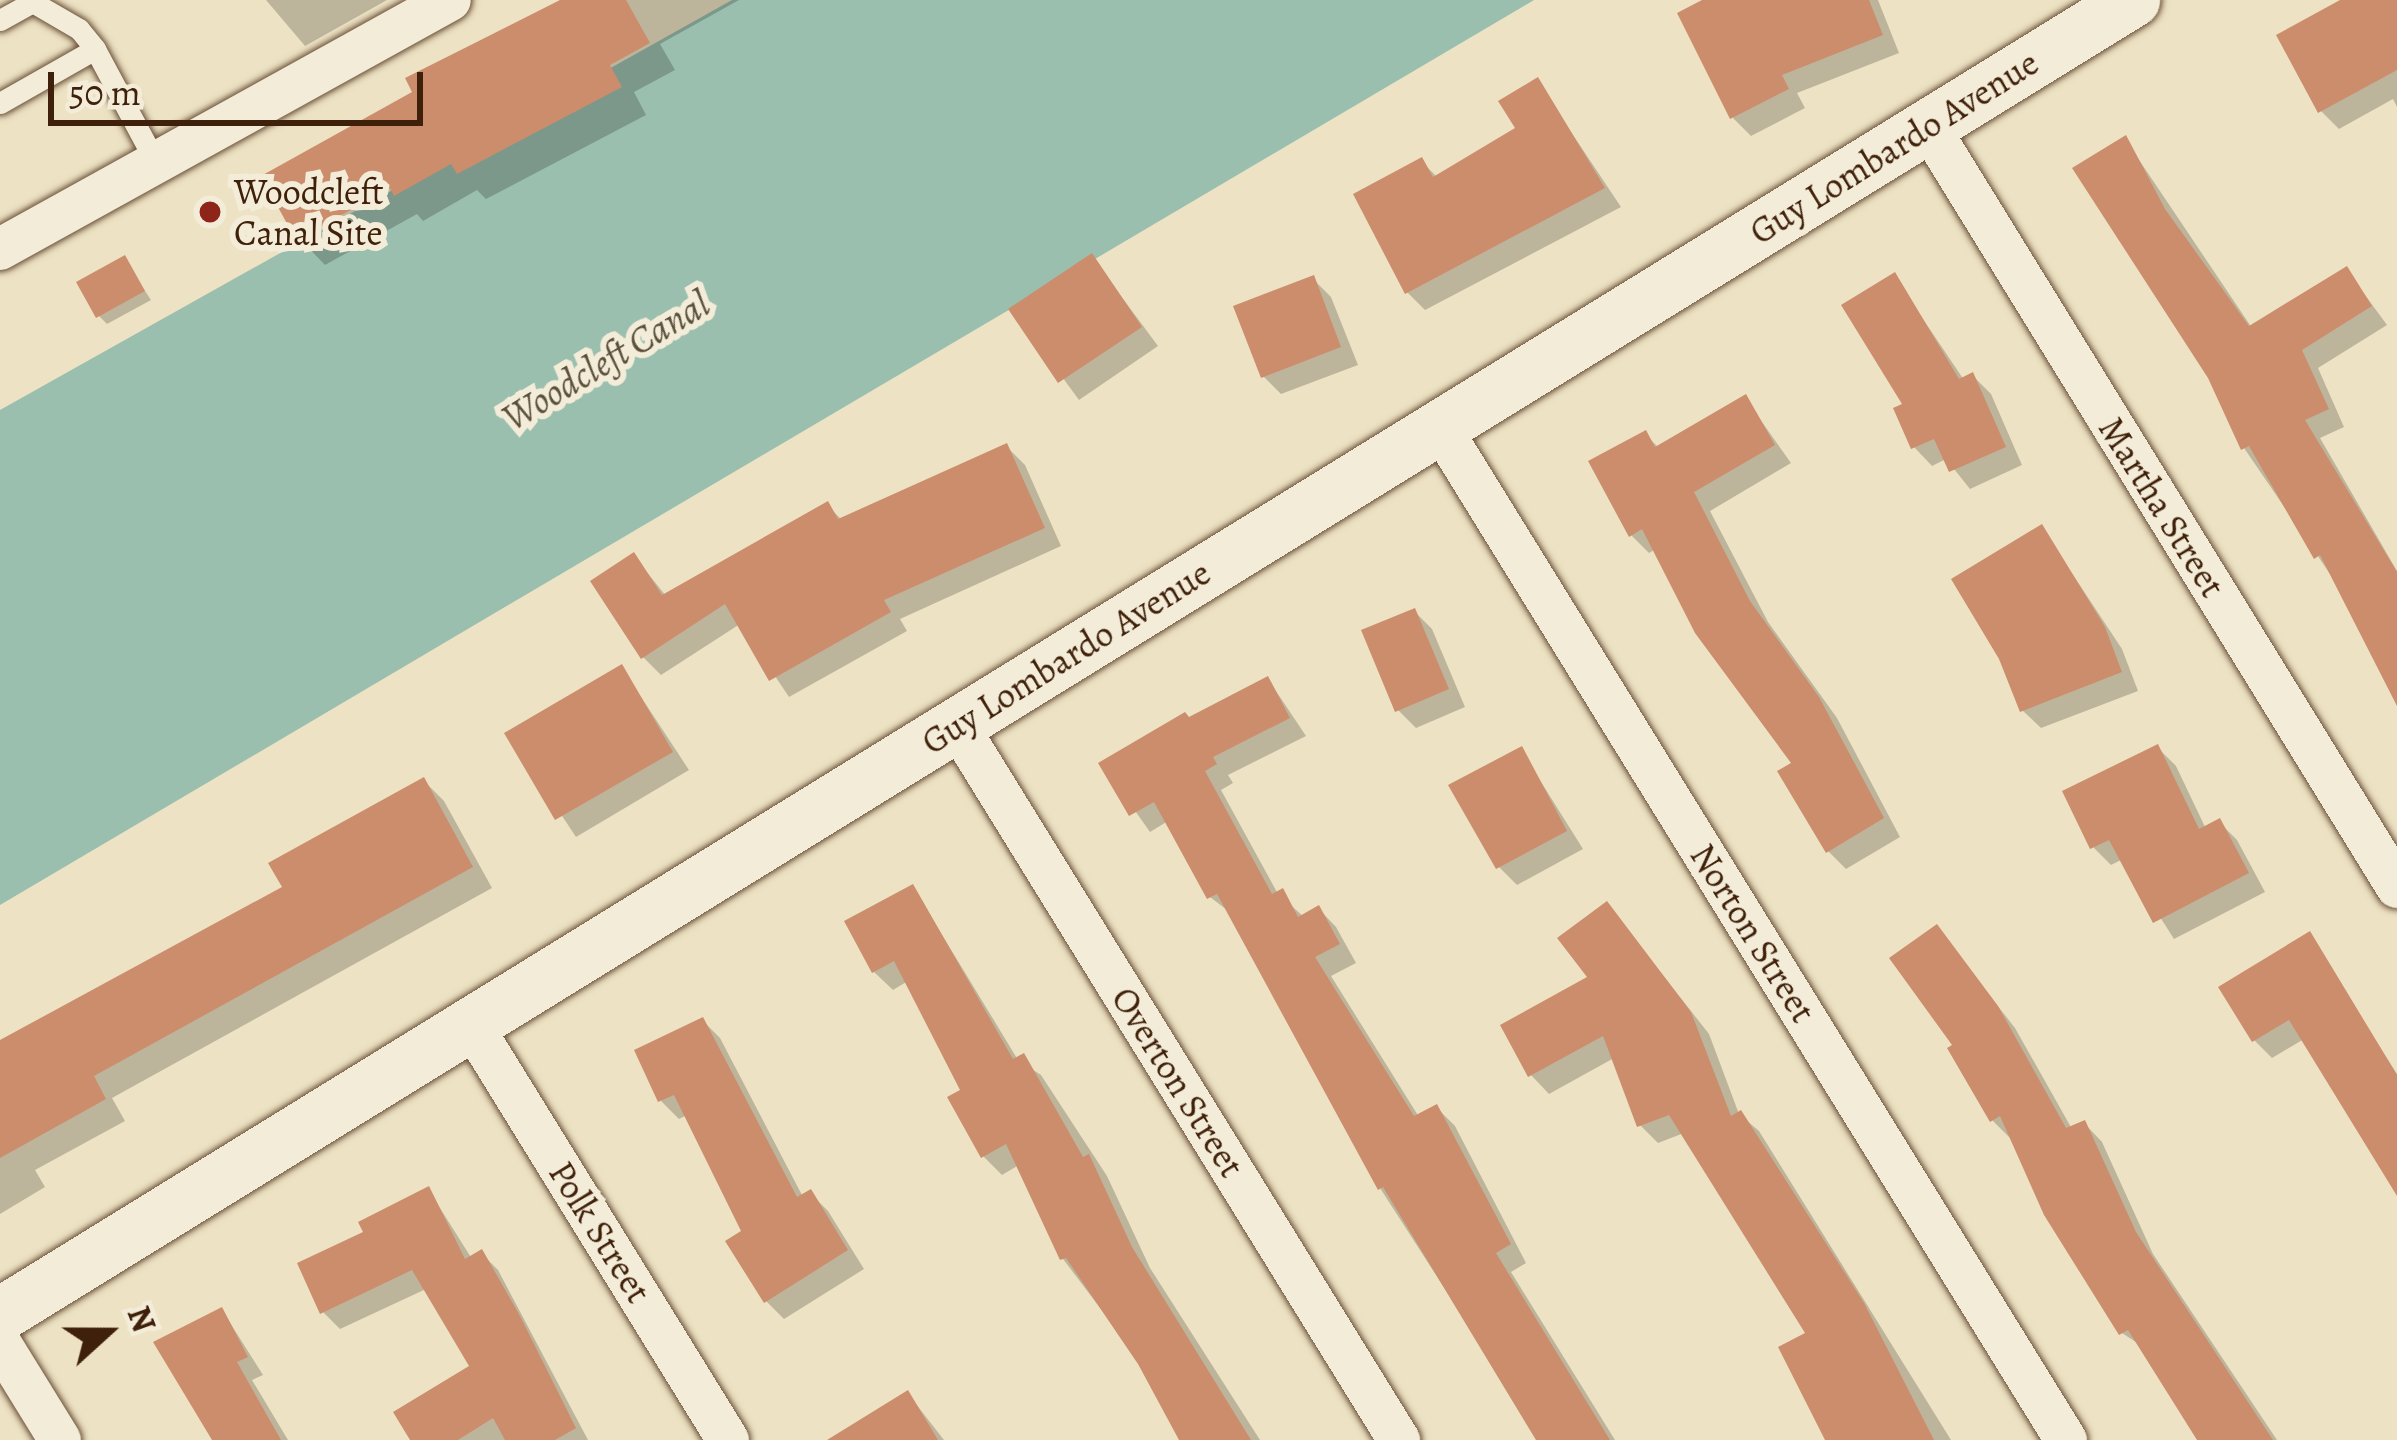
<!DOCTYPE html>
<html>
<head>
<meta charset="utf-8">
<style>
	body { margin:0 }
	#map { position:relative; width:2397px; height:1440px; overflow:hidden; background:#ede2c3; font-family:Alegreya,serif }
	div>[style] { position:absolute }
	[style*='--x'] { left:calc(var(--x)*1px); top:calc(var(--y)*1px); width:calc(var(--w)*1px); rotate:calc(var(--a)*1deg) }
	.water>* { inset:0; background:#9abfae }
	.shadow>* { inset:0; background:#0003 }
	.building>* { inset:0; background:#cc8d6c }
	.roads { filter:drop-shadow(0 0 3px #6a5038) drop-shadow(0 0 3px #6a5038) }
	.service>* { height:21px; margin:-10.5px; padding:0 10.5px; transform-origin:10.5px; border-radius:10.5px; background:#f3ecd8 }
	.minor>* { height:42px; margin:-21px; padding:0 21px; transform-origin:21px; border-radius:21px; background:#f3ecd8 }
	.tertiary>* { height:54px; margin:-27px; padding:0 27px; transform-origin:27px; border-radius:27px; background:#f3ecd8 }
	.dots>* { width:33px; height:33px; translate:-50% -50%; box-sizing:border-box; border:6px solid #f3ecd8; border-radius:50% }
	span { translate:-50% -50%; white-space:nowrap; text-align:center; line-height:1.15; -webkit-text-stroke:12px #f3ecd8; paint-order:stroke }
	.street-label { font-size:36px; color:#3f200a }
	.poi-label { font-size:36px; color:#3f200a }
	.left { translate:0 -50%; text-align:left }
	.water-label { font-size:39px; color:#5a503b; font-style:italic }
	.north { position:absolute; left:48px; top:1272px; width:120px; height:120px; -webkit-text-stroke:9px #f3ecd8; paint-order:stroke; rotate:69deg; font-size:33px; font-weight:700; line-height:48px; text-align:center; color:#3f200a }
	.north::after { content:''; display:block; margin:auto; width:42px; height:54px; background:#3f200a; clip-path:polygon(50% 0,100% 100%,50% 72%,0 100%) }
	.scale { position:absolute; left:48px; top:72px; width:375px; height:54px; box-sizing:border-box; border:6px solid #3f200a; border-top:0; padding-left:15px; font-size:36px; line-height:42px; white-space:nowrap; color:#3f200a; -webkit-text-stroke:9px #f3ecd8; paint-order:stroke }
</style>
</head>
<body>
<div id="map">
	<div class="water">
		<i style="clip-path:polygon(732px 0,1534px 0,0 905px,0 410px)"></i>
	</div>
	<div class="shadow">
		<i style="clip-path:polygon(266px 0,387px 0,305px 46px)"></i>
		<i style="clip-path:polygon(560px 0,739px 0,660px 44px,675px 70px,634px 92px,646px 115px,486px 199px,477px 190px,423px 221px,417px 214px,325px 265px,299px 238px)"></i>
		<i style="clip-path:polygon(1708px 0,1878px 0,1899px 53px,1797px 93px,1805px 108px,1751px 136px,1733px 118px)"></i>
		<i style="clip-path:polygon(2346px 0,2397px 0,2397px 107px,2393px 99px,2339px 129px,2321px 111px)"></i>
		<i style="clip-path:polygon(1537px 81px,1621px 207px,1425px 310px,1407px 292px,1421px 161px,1438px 178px,1519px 129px)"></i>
		<i style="clip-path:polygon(2125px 139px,2252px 328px,2346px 269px,2387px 325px,2318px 368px,2344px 427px,2320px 438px,2397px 571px,2397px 672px,2244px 448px)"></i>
		<i style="clip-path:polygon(1092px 257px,1158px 346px,1079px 400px,1013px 310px)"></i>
		<i style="clip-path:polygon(124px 259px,151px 300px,107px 324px,99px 316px)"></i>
		<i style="clip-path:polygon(1894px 276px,1964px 380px,1973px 376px,1991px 394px,2022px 465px,1970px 489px,1946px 459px,1932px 466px,1914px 447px)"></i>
		<i style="clip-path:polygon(1313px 279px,1331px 297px,1358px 365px,1281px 394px,1263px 376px)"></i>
		<i style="clip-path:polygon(1745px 398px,1791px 463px,1710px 511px,1768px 622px,1837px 718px,1900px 837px,1846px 869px,1828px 851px,1795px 764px,1656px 549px,1649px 553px,1631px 535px,1645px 434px,1659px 448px)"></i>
		<i style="clip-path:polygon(1007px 447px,1025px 465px,1061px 546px,900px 619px,907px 631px,789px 697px,740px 624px,661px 675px,643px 657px,634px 556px,666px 596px,827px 505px,842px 520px)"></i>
		<i style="clip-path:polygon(2042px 528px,2122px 649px,2138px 691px,2041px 728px,2022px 710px,2002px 657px)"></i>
		<i style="clip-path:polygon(1414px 611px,1432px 629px,1465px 707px,1416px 728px,1398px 710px)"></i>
		<i style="clip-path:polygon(622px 668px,689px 770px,576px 837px,508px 734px)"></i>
		<i style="clip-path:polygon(1268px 679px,1306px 736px,1228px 775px,1233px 783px,1221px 790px,1278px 894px,1304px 917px,1319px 909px,1336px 927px,1356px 963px,1331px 976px,1419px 1117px,1437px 1108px,1455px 1126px,1526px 1263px,1511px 1272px,1615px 1440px,1542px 1440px,1380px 1188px,1231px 913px,1210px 897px,1168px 821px,1150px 832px,1102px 764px)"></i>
		<i style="clip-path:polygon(2158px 748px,2176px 766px,2206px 829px,2219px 822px,2237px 840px,2265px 892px,2174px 939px,2123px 859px,2111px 865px,2093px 847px)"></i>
		<i style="clip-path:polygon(1521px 750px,1583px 849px,1517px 885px,1499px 867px)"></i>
		<i style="clip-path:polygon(423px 780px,444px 801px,492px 888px,112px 1098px,125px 1121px,35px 1170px,45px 1187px,0 1214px,0 1043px,286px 889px)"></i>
		<i style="clip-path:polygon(913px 887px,1018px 1060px,1041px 1075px,1107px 1176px,1150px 1268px,1260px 1440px,1183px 1440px,1141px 1362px,1063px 1259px,1019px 1165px,1002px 1175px,984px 1157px,951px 1098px,964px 1091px,908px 981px,893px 990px,874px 972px)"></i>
		<i style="clip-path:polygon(1607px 904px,1709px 1034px,1739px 1114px,1759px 1131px,1951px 1440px,1834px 1440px,1809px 1334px,1684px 1133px,1658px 1143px,1640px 1125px,1614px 1058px,1549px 1094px,1531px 1075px,1591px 978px)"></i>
		<i style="clip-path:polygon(1937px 928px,2015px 1028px,2072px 1129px,2084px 1123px,2102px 1142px,2153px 1254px,2277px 1440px,2205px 1440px,2145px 1348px,2122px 1333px,2010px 1138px,1992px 1120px,1957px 1046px)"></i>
		<i style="clip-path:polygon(2309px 935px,2397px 1074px,2397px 1192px,2304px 1039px,2272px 1058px,2254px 1040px)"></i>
		<i style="clip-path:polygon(702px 1020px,720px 1038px,803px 1197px,810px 1193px,828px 1211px,864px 1269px,784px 1319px,766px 1301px,745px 1232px,687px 1115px,679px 1119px,661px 1101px)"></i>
		<i style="clip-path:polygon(428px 1189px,472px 1259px,481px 1253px,498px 1270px,588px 1440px,413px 1440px,473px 1366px,426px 1289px,340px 1329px,323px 1312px,367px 1233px)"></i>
		<i style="clip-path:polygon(222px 1310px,263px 1375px,252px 1380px,288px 1440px,216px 1440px)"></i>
		<i style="clip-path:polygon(908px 1394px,944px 1440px,871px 1440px)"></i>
	</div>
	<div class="building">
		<i style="clip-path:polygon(560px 0,626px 0,650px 43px,610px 65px,622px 87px,457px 174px,451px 164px,394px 196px,390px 188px,296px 240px,261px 176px,412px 92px,405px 78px)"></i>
		<i style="clip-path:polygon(1702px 0,1869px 0,1883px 35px,1782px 75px,1789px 89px,1730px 119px,1677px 13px)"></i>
		<i style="clip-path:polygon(2340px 0,2397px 0,2397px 70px,2318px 113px,2276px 35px)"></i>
		<i style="clip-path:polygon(1538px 77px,1605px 188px,1405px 294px,1353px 194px,1422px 157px,1433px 177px,1515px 128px,1498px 101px)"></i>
		<i style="clip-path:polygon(2126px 135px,2165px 209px,2249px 326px,2347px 266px,2372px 306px,2302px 350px,2329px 409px,2305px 420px,2397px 572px,2397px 706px,2320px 555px,2314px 559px,2249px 446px,2241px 450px,2208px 378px,2072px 168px)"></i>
		<i style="clip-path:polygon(1092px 253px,1142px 327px,1058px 383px,1008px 309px)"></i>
		<i style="clip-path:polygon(125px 255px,145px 291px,96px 318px,76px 282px)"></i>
		<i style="clip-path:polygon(1895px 272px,1959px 379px,1973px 372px,2006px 447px,1949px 472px,1934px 439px,1911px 449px,1893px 408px,1902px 404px,1841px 305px)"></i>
		<i style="clip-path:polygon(1314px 275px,1341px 347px,1261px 378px,1233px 306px)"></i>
		<i style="clip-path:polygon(1746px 394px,1775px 445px,1694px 492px,1750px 601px,1819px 697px,1884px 818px,1826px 853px,1777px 771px,1791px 763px,1695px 633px,1642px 529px,1629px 537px,1588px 461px,1646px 430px,1655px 447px)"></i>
		<i style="clip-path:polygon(1007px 443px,1045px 528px,884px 600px,891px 612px,769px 681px,725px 604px,641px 659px,590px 581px,634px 552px,662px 595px,828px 501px,838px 519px)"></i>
		<i style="clip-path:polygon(2042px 524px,2105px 627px,2122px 672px,2020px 712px,1999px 659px,1951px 579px)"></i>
		<i style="clip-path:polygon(1415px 608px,1449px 689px,1395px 712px,1361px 630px)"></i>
		<i style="clip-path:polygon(622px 664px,673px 752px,555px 820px,504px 733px)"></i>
		<i style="clip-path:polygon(1268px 676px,1290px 718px,1213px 757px,1217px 764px,1205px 771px,1272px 894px,1283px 888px,1298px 917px,1319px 905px,1340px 944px,1315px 957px,1414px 1116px,1437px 1104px,1511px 1244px,1496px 1253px,1610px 1440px,1536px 1440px,1383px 1187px,1378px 1190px,1217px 894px,1207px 899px,1154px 802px,1129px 816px,1098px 763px,1185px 712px,1189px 717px)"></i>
		<i style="clip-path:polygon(2158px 744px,2199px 829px,2220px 818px,2249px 873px,2153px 923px,2109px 840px,2090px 849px,2062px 791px)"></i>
		<i style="clip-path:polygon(1522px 746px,1567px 831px,1496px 869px,1448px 785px)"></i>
		<i style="clip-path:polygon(424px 777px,473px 867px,94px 1076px,106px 1099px,0 1158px,0 1040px,282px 887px,268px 863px)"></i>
		<i style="clip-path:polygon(913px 884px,1013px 1059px,1024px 1053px,1083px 1157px,1089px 1154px,1132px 1247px,1251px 1440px,1179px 1440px,1138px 1364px,1066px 1258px,1060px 1260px,1006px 1144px,981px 1158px,947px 1097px,960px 1090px,894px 961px,872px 973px,844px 921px)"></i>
		<i style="clip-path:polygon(1607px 901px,1691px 1012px,1731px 1116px,1741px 1110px,1864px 1303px,1934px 1440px,1825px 1440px,1778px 1347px,1805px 1333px,1669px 1115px,1637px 1127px,1603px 1036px,1528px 1077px,1500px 1025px,1587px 977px,1557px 938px)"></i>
		<i style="clip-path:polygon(1937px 924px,1998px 1006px,2066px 1128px,2085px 1120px,2136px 1232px,2273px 1440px,2197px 1440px,2128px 1330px,2119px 1335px,2044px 1215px,2000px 1116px,1990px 1122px,1947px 1048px,1952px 1045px,1889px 958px)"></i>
		<i style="clip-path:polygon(2310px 931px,2397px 1075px,2397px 1196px,2289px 1020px,2252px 1042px,2218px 987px)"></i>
		<i style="clip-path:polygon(703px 1017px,797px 1197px,811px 1189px,848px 1250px,764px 1303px,725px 1241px,741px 1231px,674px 1095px,658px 1102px,634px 1050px)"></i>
		<i style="clip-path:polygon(429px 1186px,465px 1259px,482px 1249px,520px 1316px,576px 1428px,555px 1440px,505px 1440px,493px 1418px,458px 1440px,410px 1440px,393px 1412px,469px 1366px,412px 1270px,320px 1314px,297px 1263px,363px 1232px,358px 1222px)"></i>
		<i style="clip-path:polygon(222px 1307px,248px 1357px,237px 1362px,281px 1440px,212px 1440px,153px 1342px)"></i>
		<i style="clip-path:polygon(908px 1390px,938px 1440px,827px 1440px)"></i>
	</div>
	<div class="roads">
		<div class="service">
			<i style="--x:29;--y:0;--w:58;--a:30.1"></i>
			<i style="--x:79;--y:29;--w:26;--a:51"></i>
			<i style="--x:95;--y:49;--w:129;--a:61.8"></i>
			<i style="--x:0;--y:20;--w:38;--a:-29"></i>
			<i style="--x:0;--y:103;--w:109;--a:-29.6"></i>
		</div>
		<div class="minor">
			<i style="--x:1928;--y:126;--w:894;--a:58.35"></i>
			<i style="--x:0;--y:249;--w:514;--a:-28.96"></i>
			<i style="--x:1440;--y:427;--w:1191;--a:58.29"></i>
			<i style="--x:957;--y:725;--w:841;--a:58.28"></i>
			<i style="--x:471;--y:1024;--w:489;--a:58.3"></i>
			<i style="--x:0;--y:1343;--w:114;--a:58.3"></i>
		</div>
		<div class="tertiary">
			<i style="--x:0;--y:1315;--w:2506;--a:-31.65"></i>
		</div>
	</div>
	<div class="dots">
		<i style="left:210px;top:212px;background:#8f2418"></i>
	</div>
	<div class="street-label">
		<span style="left:1894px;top:147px;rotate:-32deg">Guy Lombardo Avenue</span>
		<span style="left:2162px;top:507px;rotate:58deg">Martha Street</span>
		<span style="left:1066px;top:657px;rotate:-32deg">Guy Lombardo Avenue</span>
		<span style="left:1753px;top:933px;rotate:58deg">Norton Street</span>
		<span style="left:1178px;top:1082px;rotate:58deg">Overton Street</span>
		<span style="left:600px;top:1232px;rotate:58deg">Polk Street</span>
	</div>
	<div class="poi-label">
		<span class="left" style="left:234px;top:212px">Woodcleft<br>Canal Site</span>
	</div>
	<div class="water-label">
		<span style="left:606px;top:361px;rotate:-31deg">Woodcleft Canal</span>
	</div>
	<div class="north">N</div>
	<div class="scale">50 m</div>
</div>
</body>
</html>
